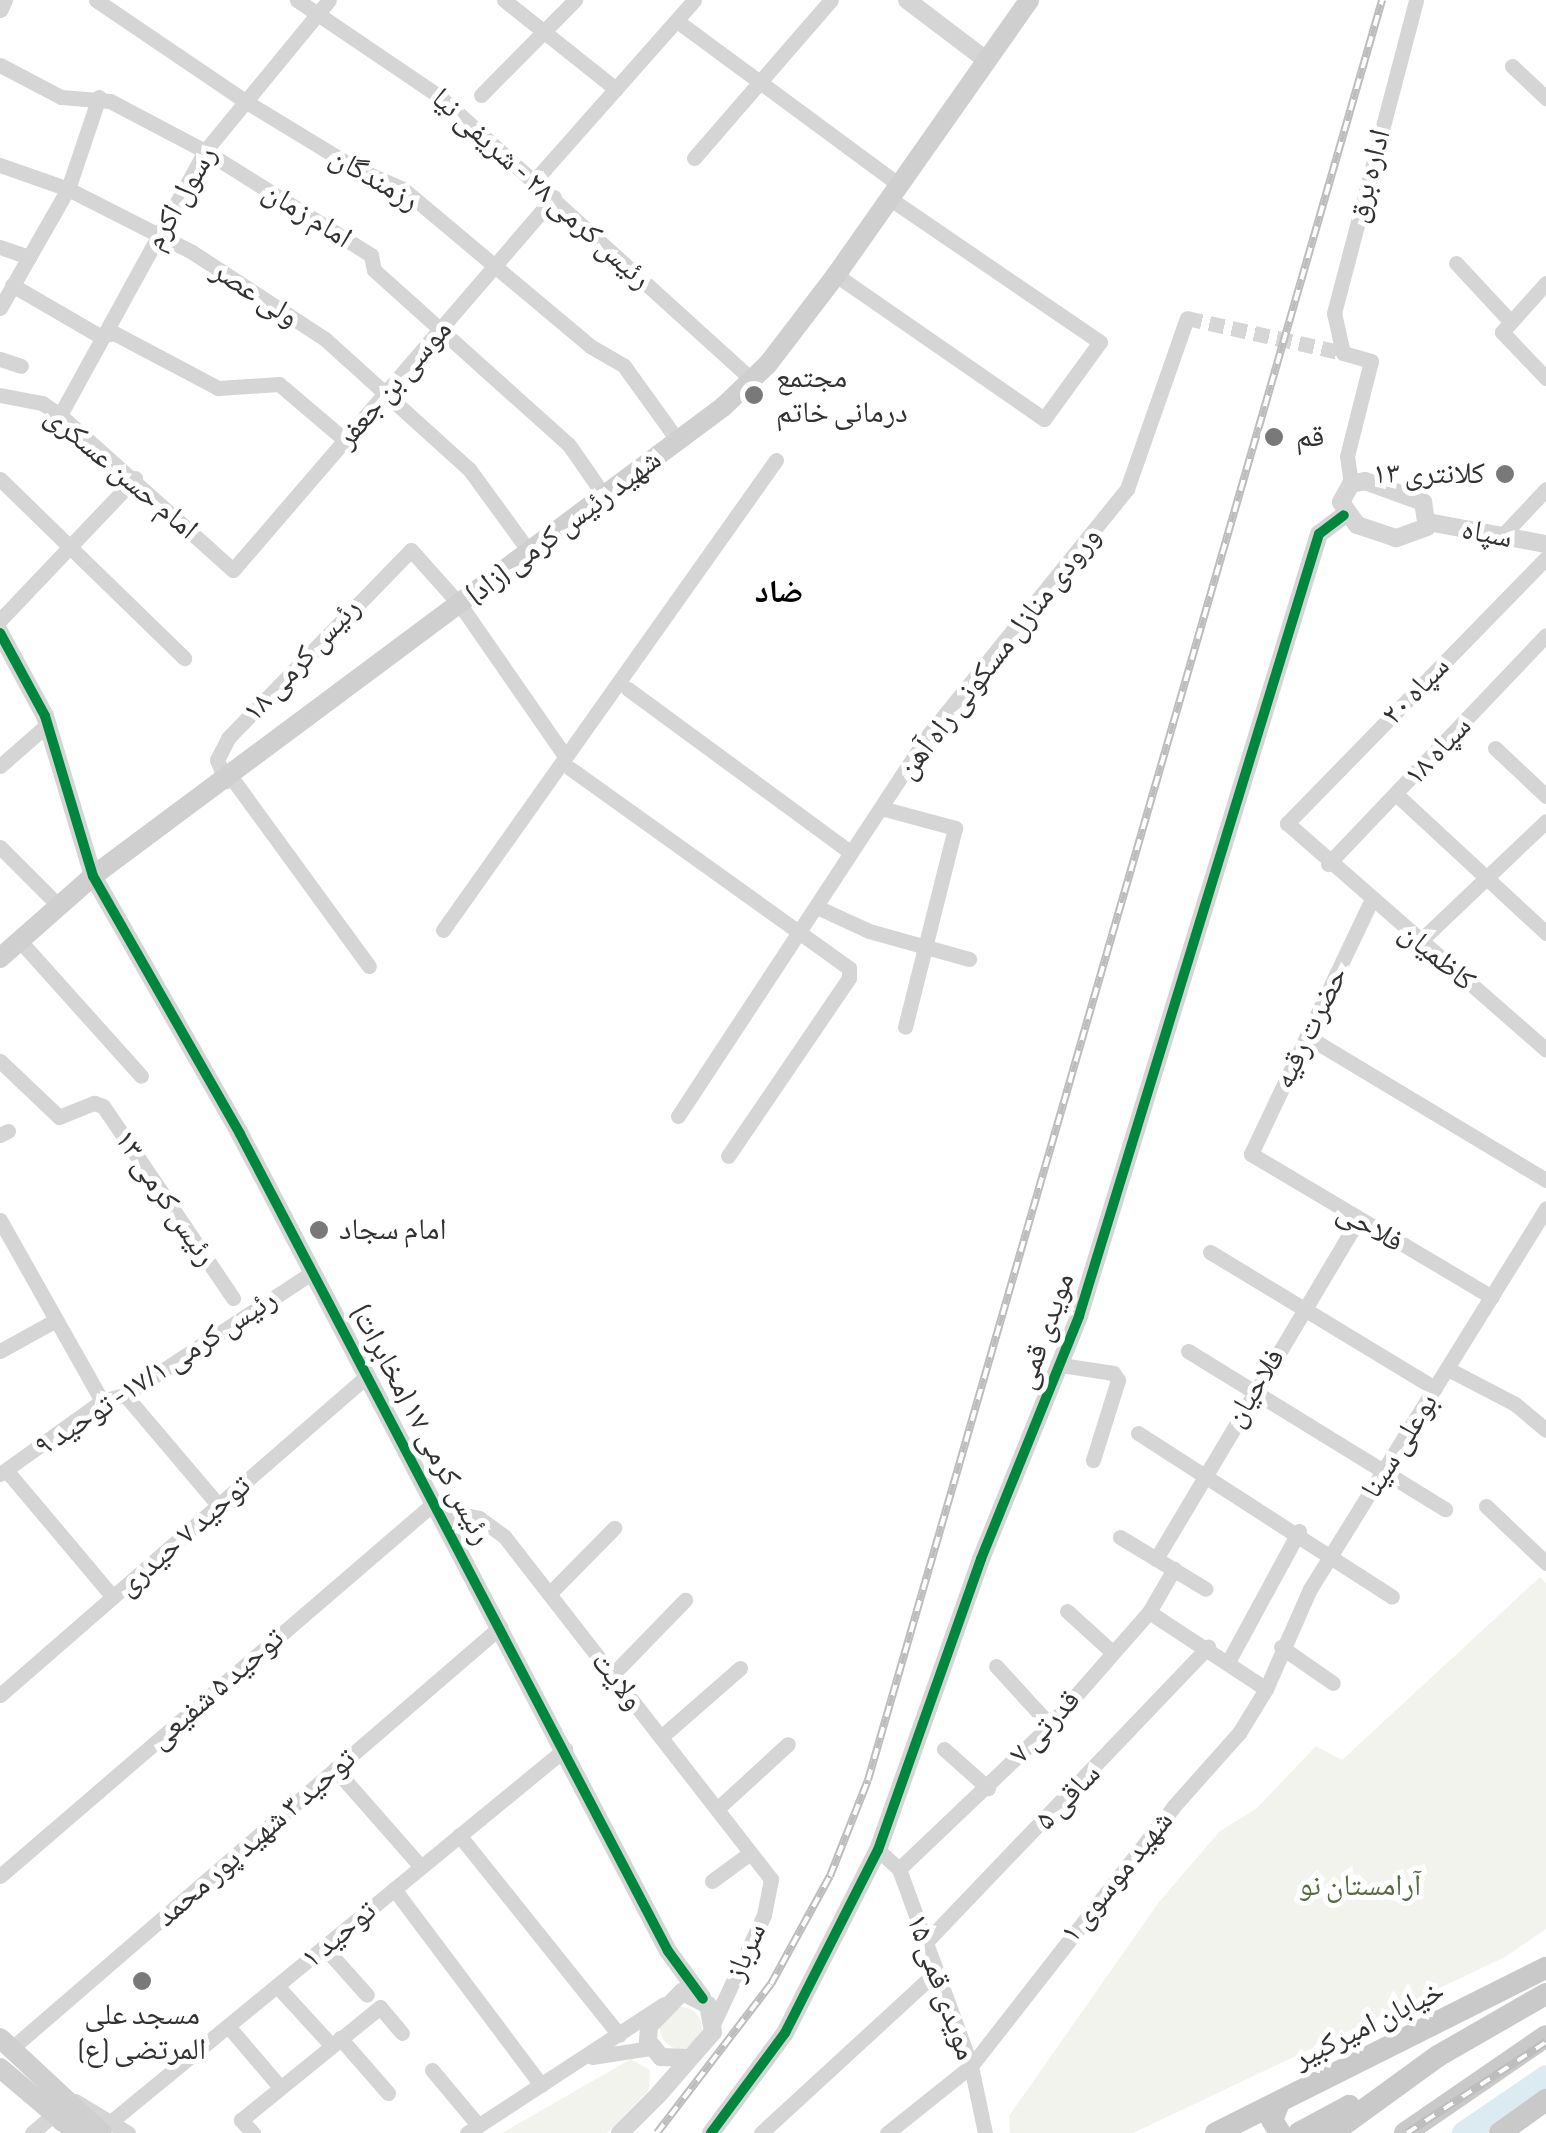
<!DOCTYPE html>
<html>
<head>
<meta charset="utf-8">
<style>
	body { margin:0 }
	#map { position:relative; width:1546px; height:2133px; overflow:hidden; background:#fff; font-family:"Sofia Sans Condensed","Noto Naskh Arabic",sans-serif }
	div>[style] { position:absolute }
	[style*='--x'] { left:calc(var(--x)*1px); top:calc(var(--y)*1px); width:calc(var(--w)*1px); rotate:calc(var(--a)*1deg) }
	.green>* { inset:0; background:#f1f3ec }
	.round { border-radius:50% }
	.river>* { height:25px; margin:-12.5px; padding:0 12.5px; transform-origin:12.5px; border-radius:12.5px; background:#dceaf1 }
	.minor-tunnel>* { height:15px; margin-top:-7.5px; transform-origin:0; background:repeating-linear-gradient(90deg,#d6d6d6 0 15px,transparent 0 23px) }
	.minor>* { height:15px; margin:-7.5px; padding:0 7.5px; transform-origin:7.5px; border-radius:7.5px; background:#d5d5d5 }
	.tertiary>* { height:18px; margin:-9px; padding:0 9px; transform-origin:9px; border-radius:9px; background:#d5d5d5 }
	.secondary>* { height:20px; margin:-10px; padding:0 10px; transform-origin:10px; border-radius:10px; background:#cfcfcf }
	.primary>* { height:22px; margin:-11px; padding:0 11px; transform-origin:11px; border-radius:11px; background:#c9c9c9 }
	.rail>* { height:8px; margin-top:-4px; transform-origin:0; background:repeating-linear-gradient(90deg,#fff 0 11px,#bdbdbd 0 22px); box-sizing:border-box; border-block:2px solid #bdbdbd }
	.cycleway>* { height:10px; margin:-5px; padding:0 5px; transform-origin:5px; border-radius:5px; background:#00873e }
	.dots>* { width:28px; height:28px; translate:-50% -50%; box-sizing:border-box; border:5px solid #fff; border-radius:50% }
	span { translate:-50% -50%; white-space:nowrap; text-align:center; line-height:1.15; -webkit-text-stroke:10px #fff; paint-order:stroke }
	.street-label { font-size:30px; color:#313131 }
	.poi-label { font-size:30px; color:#313131 }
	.left { translate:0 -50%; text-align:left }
	.right { translate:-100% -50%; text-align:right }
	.park-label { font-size:30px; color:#566b40 }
	.neighbourhood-label { font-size:32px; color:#000; font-weight:700 }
</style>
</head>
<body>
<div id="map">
	<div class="green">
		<i style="clip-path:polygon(1540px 1577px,1546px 1583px,1546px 1929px,1505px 1957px,1133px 2133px,1010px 2133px,1009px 2116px,1159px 1902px,1220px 1831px,1256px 1809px,1316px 1746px,1342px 1760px)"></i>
		<i class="round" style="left:660px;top:2007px;width:42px;height:42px"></i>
		<i style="clip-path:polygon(631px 2059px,650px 2070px,649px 2090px,607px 2133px,502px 2133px)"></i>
	</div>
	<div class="river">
		<i style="--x:1464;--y:2133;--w:99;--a:-34.3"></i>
	</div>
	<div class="minor-tunnel">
		<i style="--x:1187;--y:318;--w:160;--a:12.6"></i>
	</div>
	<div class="minor">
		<i style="--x:96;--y:0;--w:180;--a:34.1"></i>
		<i style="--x:245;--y:101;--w:131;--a:31.3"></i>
		<i style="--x:357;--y:169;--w:50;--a:23.5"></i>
		<i style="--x:403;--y:189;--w:244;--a:40"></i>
		<i style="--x:590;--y:346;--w:39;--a:30"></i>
		<i style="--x:624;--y:366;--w:92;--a:54.2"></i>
		<i style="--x:297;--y:0;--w:171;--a:34.1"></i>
		<i style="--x:439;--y:96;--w:421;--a:42.2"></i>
		<i style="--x:504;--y:0;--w:143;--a:38.5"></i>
		<i style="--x:677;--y:21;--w:275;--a:36.4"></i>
		<i style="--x:0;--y:65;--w:69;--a:27.7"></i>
		<i style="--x:61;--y:97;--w:49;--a:4.7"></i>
		<i style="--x:110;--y:101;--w:107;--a:27.8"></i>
		<i style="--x:205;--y:151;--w:196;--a:32.1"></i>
		<i style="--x:371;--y:255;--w:15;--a:79"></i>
		<i style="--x:374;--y:270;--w:262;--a:41.9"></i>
		<i style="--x:569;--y:445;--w:60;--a:55.2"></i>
		<i style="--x:1512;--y:66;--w:47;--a:43.3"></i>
		<i style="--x:481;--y:95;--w:134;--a:-45.3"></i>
		<i style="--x:694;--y:158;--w:209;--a:-49.1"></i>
		<i style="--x:0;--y:165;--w:72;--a:19.4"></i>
		<i style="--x:68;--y:189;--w:139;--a:26.9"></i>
		<i style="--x:192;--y:252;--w:159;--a:33.2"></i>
		<i style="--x:325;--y:339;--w:194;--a:42.1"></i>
		<i style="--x:469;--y:469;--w:100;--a:53.9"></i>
		<i style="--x:535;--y:180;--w:240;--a:-48.5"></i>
		<i style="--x:0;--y:247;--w:31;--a:19"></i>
		<i style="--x:1456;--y:263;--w:79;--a:47"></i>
		<i style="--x:836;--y:275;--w:253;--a:34.7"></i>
		<i style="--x:1044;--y:419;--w:95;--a:-54"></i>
		<i style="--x:1100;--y:342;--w:255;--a:-145.7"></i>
		<i style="--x:1546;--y:283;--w:66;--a:131.9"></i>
		<i style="--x:1502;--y:332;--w:64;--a:46.3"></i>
		<i style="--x:12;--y:285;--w:102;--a:30.1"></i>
		<i style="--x:100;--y:336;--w:14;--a:-12"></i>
		<i style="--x:114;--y:333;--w:118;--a:27.9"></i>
		<i style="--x:218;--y:388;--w:61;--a:-3.8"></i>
		<i style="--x:279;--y:384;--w:88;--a:40.4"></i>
		<i style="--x:0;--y:308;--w:137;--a:-60.3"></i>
		<i style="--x:68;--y:189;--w:97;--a:-71.4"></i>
		<i style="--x:0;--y:359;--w:22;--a:18"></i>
		<i style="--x:0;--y:395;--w:43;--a:10.8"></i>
		<i style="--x:42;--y:403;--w:22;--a:34"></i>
		<i style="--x:60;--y:415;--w:232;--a:41.9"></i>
		<i style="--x:233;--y:570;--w:492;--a:-49.3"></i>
		<i style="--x:60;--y:415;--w:301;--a:-61.2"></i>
		<i style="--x:205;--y:151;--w:195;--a:-50.6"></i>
		<i style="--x:0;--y:479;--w:257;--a:44.2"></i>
		<i style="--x:1351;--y:484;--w:28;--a:-98"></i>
		<i style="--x:1347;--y:456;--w:98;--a:-75.8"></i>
		<i style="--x:1371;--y:361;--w:29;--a:-164"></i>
		<i style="--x:1343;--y:353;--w:41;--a:-102.7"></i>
		<i style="--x:1334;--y:313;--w:324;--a:-75.3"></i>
		<i style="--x:1501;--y:537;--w:66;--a:-46.8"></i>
		<i style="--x:1546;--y:558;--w:371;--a:134.3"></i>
		<i style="--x:1287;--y:823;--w:344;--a:41.2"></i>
		<i style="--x:0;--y:620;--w:196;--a:-46.4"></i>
		<i style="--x:628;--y:689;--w:275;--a:36.3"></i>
		<i style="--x:1495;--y:748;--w:70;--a:43.3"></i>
		<i style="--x:0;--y:766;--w:64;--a:-41.2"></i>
		<i style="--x:571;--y:769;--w:342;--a:35.6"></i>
		<i style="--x:849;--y:968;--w:10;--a:90"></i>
		<i style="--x:849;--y:978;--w:215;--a:124.2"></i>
		<i style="--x:231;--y:777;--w:234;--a:53.9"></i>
		<i style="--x:226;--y:781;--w:23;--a:-113"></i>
		<i style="--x:217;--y:760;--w:25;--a:-63"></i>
		<i style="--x:228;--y:738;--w:262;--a:-45.8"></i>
		<i style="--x:411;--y:550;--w:75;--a:48.2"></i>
		<i style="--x:461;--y:606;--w:181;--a:55.3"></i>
		<i style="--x:1397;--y:795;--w:203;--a:42.8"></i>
		<i style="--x:881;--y:808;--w:77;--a:15.1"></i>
		<i style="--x:955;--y:828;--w:205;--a:104.1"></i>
		<i style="--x:0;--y:847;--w:82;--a:45"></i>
		<i style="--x:1328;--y:864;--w:316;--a:-46.4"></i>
		<i style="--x:1371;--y:901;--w:280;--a:115.4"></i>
		<i style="--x:1251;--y:1154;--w:280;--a:30.7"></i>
		<i style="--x:817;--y:907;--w:57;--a:24.8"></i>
		<i style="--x:869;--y:931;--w:104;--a:15.6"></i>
		<i style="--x:443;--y:930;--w:576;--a:-54.68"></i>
		<i style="--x:20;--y:941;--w:181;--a:48.1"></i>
		<i style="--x:1419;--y:942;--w:175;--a:-43.6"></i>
		<i style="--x:1308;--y:1037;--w:278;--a:31"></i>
		<i style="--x:0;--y:1061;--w:81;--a:43.5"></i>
		<i style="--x:59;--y:1117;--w:38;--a:-22"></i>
		<i style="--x:94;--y:1103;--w:9;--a:18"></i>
		<i style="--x:103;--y:1106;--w:232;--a:55.9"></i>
		<i style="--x:678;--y:1116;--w:458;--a:-56.7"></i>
		<i style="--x:930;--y:733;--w:314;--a:-51.1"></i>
		<i style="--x:1127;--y:489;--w:181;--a:-70.7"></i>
		<i style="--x:0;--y:1135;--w:9;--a:-27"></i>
		<i style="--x:0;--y:1220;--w:208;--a:60.6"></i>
		<i style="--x:1210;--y:1252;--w:263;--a:31.2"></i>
		<i style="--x:0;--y:1351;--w:64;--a:-29"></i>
		<i style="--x:1188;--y:1351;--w:302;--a:31.6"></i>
		<i style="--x:1061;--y:1365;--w:53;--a:8.7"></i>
		<i style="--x:1113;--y:1373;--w:9;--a:54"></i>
		<i style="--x:1118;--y:1380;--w:84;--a:107.4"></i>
		<i style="--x:1448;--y:1369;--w:76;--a:27.6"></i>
		<i style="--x:1515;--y:1404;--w:40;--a:40"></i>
		<i style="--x:125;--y:1395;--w:147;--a:49.7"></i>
		<i style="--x:1138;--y:1433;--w:302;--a:32.8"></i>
		<i style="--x:6;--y:1470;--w:166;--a:49.9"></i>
		<i style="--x:0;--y:1474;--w:125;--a:-35.6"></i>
		<i style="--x:102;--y:1401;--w:24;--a:-15"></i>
		<i style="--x:125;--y:1395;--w:225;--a:-33.2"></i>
		<i style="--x:1486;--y:1506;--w:83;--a:43.5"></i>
		<i style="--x:445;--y:1523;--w:17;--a:-31"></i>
		<i style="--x:460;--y:1514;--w:19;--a:12"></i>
		<i style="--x:479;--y:1518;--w:31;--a:36"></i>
		<i style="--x:504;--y:1536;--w:435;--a:52.1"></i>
		<i style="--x:771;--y:1879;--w:37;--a:101"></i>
		<i style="--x:764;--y:1915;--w:118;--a:115"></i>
		<i style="--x:1120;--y:1537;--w:100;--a:31.2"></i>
		<i style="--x:1156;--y:1559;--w:395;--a:-59.2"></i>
		<i style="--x:549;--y:1594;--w:93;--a:-45.4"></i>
		<i style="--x:1067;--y:1611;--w:61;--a:42.3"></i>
		<i style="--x:1149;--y:1612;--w:140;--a:33.3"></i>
		<i style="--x:1281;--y:1647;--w:63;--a:34.7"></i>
		<i style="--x:1228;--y:1662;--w:149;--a:-61.5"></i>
		<i style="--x:996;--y:1666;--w:80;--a:47.5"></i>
		<i style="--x:612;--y:1675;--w:105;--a:-45.8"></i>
		<i style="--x:0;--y:1695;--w:486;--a:-41"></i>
		<i style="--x:661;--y:1737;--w:105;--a:-41.1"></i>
		<i style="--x:944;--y:1749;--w:59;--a:41.6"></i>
		<i style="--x:335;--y:1769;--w:130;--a:48.7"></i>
		<i style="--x:717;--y:1809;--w:96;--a:-42.5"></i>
		<i style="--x:459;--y:1835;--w:256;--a:51.3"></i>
		<i style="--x:878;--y:1850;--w:28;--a:42"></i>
		<i style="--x:899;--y:1869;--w:210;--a:69.9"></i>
		<i style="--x:971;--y:2066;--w:68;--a:78.2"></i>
		<i style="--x:899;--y:1869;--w:209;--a:-43.6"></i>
		<i style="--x:1050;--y:1725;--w:150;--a:-48.8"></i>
		<i style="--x:1149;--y:1612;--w:50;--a:-59.8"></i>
		<i style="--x:0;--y:1876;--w:572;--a:-40.68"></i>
		<i style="--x:712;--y:1881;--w:47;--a:-36.4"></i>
		<i style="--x:394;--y:1889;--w:245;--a:53.1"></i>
		<i style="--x:925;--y:1943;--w:410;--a:-46.3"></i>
		<i style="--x:324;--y:1947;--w:64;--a:48.1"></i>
		<i style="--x:277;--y:1986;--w:80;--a:47.5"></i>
		<i style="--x:228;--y:2026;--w:80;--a:49.6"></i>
		<i style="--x:340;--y:2038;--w:73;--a:48.9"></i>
		<i style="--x:12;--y:2048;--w:645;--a:-40.78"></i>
		<i style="--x:592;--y:2057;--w:60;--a:-8.7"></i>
		<i style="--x:432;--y:2070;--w:72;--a:50.1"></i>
		<i style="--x:75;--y:2101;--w:62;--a:31.1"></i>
		<i style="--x:113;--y:2120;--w:585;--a:-39.38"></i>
		<i style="--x:32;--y:2133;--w:28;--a:-41"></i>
		<i style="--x:53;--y:2115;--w:11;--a:49"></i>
		<i style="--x:253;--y:2133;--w:18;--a:-133"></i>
		<i style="--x:241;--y:2120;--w:179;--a:-39.1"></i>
		<i style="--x:380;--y:2007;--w:34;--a:50"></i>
		<i style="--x:467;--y:2133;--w:235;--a:-33.2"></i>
		<i style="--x:761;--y:2133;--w:236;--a:-42.6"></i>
		<i style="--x:887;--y:2133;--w:107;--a:-38.6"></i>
		<i style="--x:971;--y:2066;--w:328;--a:-52"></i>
		<i style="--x:1173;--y:1807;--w:99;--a:-48.3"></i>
		<i style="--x:1239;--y:1733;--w:52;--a:-58.5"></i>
		<i style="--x:1266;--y:1689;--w:109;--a:-66.3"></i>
		<i style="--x:1310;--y:1589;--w:448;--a:-58.2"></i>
	</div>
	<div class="tertiary">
		<i style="--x:907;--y:0;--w:99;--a:37.2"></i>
		<i style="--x:0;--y:9;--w:10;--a:-66"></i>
		<i style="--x:1365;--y:481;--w:62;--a:19.9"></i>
		<i style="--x:1423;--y:502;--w:25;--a:81"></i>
		<i style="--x:1427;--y:527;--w:33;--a:160"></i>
		<i style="--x:1396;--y:538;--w:41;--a:-161.6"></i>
		<i style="--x:1357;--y:525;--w:28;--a:-125"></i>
		<i style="--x:1341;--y:502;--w:21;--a:-61"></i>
		<i style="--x:1351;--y:484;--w:14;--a:-12"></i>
		<i style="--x:1428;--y:522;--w:120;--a:10.6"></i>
		<i style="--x:0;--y:633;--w:94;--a:61.5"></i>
		<i style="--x:45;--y:716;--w:167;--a:73.3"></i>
		<i style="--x:93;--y:876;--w:297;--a:60.3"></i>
		<i style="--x:240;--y:1134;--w:922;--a:62.35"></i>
		<i style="--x:668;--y:1951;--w:59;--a:53.9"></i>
		<i style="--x:620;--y:2133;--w:55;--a:-45"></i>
		<i style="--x:659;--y:2094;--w:82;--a:-48.9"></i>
		<i style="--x:713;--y:2032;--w:27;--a:-100"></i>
		<i style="--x:708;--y:2005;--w:29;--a:-153"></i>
		<i style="--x:682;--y:1992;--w:47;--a:134.1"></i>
		<i style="--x:649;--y:2026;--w:15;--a:94"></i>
		<i style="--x:648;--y:2041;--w:21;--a:51"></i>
		<i style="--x:661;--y:2057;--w:29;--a:2"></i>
		<i style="--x:711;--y:2133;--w:124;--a:-53.5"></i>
		<i style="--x:785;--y:2033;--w:205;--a:-63.1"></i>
		<i style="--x:878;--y:1850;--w:309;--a:-70.5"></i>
		<i style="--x:981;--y:1559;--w:262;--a:-68"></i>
		<i style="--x:1079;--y:1316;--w:818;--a:-72.94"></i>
		<i style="--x:1319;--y:534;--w:31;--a:-37"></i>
	</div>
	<div class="secondary">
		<i style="--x:0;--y:958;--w:124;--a:-41.4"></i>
		<i style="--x:93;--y:876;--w:785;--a:-36.67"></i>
		<i style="--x:723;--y:407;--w:62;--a:-43.7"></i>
		<i style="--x:768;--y:364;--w:112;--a:-52.6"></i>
		<i style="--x:836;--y:275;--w:336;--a:-54.9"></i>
		<i style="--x:0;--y:2038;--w:139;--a:43"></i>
		<i style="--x:0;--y:2068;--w:101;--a:40.2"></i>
	</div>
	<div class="primary">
		<i style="--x:1279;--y:2103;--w:18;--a:112"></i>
		<i style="--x:1272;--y:2120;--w:15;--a:58"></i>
		<i style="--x:1216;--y:2133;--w:369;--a:-26.6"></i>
		<i style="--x:1299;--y:2133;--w:57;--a:-28.4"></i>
		<i style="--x:1332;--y:2133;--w:131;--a:-36"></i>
		<i style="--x:1438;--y:2056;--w:125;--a:-29.9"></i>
		<i style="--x:1405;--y:2133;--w:171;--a:-34.5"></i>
		<i style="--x:1500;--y:2133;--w:57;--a:-35.7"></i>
	</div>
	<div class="rail">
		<i style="--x:657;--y:2133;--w:188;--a:-52.6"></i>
		<i style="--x:771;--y:1984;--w:123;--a:-61.4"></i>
		<i style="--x:830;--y:1876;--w:103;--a:-68.4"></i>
		<i style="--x:868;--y:1780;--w:1853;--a:-73.89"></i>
		<i style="--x:1407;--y:2133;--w:166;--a:-33.2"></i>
	</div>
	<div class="cycleway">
		<i style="--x:0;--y:633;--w:94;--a:61.5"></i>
		<i style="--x:45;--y:716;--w:167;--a:73.3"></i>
		<i style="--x:93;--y:876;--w:297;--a:60.3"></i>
		<i style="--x:240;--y:1134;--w:922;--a:62.35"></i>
		<i style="--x:668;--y:1951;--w:59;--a:53.9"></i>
		<i style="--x:711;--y:2133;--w:124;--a:-53.5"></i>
		<i style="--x:785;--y:2033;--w:205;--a:-63.1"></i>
		<i style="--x:878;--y:1850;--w:309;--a:-70.5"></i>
		<i style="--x:981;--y:1559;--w:262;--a:-68"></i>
		<i style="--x:1079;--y:1316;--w:818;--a:-72.94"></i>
		<i style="--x:1319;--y:534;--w:31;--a:-37"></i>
	</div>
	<div class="dots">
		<i style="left:754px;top:395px;background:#797979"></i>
		<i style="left:1274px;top:437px;background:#797979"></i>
		<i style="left:1505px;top:474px;background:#797979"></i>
		<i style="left:319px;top:1230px;background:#797979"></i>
		<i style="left:142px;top:1981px;background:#797979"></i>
	</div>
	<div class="street-label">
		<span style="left:1369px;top:176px;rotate:-75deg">اداره برق</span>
		<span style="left:374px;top:179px;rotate:30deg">رزمندگان</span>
		<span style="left:541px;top:189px;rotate:42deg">رئیس کرمی ۲۸ - شریفی نیا</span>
		<span style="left:181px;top:198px;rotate:-60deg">رسول اکرم</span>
		<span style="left:307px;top:215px;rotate:32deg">امام زمان</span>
		<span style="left:255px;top:294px;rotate:33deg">ولی عصر</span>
		<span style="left:394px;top:384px;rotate:-49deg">موسی بن جعفر</span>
		<span style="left:121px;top:473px;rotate:40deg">امام حسن عسکری</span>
		<span style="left:564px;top:527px;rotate:-37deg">شهید رئیس کرمی (زاد)</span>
		<span style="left:1487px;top:534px;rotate:11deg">سپاه</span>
		<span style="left:999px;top:653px;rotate:-52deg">ورودی منازل مسکونی راه آهن</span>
		<span style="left:302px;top:660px;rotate:-47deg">رئیس کرمی ۱۸</span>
		<span style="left:1416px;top:691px;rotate:-46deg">سپاه ۲۰</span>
		<span style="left:1438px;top:751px;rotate:-47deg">سپاه ۱۸</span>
		<span style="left:1437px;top:957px;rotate:40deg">کاظمیان</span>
		<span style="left:1311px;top:1028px;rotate:-64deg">حضرت رقیه</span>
		<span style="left:165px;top:1198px;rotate:56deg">رئیس کرمی ۱۳</span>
		<span style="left:1370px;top:1227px;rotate:30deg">فلاحی</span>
		<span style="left:1045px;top:1331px;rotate:-70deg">مویدی قمی</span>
		<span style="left:156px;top:1373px;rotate:-33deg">رئیس کرمی ۱۷/۱- توحید ۹</span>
		<span style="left:1255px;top:1388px;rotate:-58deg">فلاحیان</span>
		<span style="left:421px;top:1425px;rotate:62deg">رئیس کرمی ۱۷ (مخابرات)</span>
		<span style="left:1400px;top:1446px;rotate:-58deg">بوعلی سینا</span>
		<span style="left:184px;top:1536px;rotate:-41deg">توحید ۷ حیدری</span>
		<span style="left:617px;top:1681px;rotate:52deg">ولایت</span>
		<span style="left:217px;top:1689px;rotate:-41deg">توحید ۵ شفیعی</span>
		<span style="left:1045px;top:1727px;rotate:-47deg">قدرتی ۷</span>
		<span style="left:1068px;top:1797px;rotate:-46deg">ساقی ۵</span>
		<span style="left:256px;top:1838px;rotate:-41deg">توحید ۳ شهيد پور محمد</span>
		<span style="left:1117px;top:1877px;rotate:-51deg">شهید موسوی ۱</span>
		<span style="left:339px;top:1935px;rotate:-40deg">توحید ۱</span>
		<span style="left:746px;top:1952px;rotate:-66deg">سرباز</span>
		<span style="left:941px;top:1987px;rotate:70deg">مویدی قمی ۱۵</span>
		<span style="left:1369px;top:2025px;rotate:-26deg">خیابان امیرکبیر</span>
	</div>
	<div class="poi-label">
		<span class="left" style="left:776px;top:395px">مجتمع<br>درمانی خاتم</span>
		<span class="left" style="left:1296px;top:437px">قم</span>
		<span class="right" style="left:1485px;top:474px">کلانتری ۱۳</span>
		<span class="left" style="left:339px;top:1230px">امام سجاد</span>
		<span style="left:142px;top:2032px">مسجد علی<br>المرتضی (ع)</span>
	</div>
	<div class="park-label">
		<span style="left:1360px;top:1886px">آرامستان نو</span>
	</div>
	<div class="neighbourhood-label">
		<span style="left:779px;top:593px">ضاد</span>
	</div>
</div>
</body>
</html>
